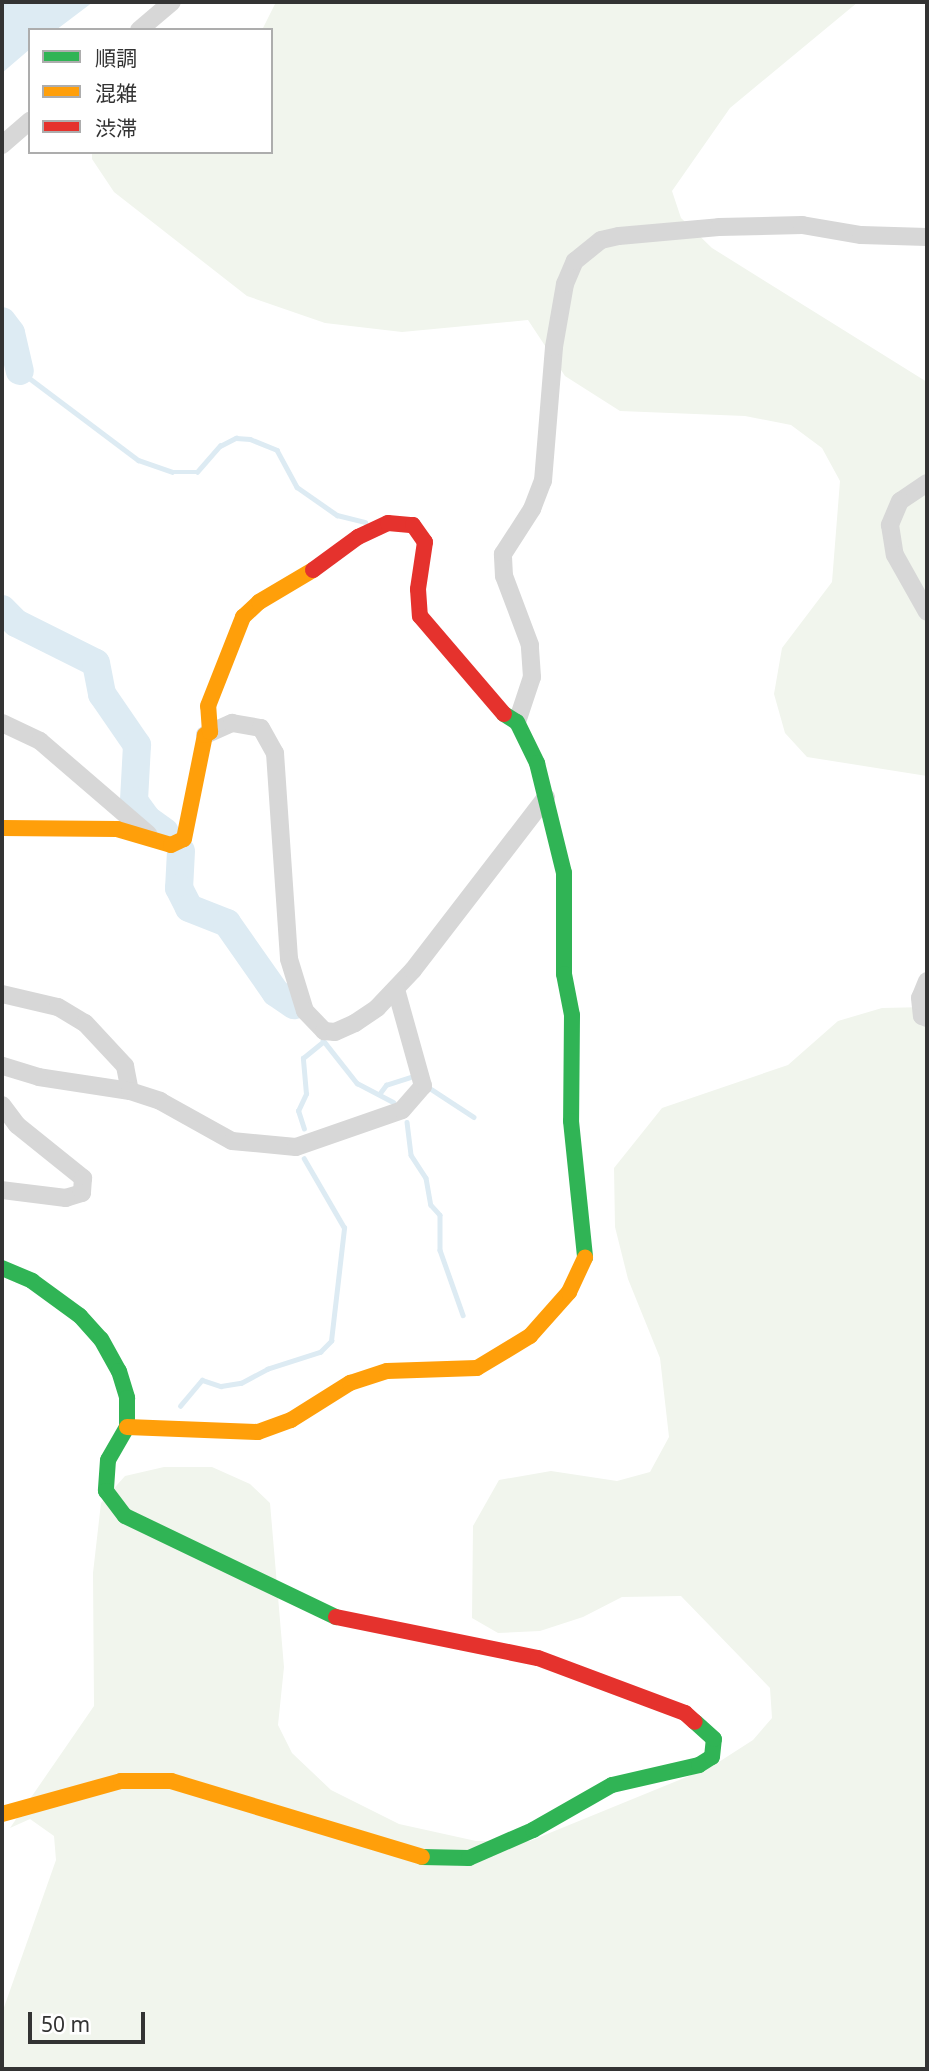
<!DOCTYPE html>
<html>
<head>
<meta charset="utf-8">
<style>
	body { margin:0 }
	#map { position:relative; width:929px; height:2071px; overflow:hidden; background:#fff; font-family:"Noto Sans","Noto Sans JP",sans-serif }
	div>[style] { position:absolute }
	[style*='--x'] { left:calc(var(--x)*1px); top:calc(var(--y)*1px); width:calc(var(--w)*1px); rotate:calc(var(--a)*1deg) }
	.green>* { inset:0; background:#f1f5ed }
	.water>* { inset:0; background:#ddebf3 }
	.stream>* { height:4.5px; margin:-2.25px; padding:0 2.25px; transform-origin:2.25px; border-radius:2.25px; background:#ddebf3 }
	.river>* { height:28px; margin:-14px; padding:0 14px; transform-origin:14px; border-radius:14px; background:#ddebf3 }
	.street>* { height:18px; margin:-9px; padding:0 9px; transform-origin:9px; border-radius:9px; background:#d7d7d7 }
	.fast>* { height:16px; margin:-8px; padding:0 8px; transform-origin:8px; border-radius:8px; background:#30b455 }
	.slow>* { height:16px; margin:-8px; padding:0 8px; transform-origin:8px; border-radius:8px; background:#ff9f0a }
	.jam>* { height:16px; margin:-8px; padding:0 8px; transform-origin:8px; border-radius:8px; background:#e5322d }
	span { translate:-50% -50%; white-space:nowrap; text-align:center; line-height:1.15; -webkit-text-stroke:7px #fff; paint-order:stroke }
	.frame { position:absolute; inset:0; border:4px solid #333; pointer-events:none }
	.legend { position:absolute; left:28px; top:28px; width:245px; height:126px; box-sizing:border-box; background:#fff; border:2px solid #adadad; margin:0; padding:9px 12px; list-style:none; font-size:21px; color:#333 }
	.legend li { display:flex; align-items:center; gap:14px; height:35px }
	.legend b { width:35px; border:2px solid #adadad }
	.scale { position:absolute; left:28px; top:2012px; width:117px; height:32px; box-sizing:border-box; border:4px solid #333; border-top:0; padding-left:9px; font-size:21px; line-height:24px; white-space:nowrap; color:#333; -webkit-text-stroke:5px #fff; paint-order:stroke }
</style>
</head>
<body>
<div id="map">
	<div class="green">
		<i style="clip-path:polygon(276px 2px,858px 2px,730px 108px,672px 191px,681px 218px,712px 248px,927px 382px,927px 776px,807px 757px,785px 733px,774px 694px,782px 648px,832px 582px,840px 481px,822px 448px,791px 425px,745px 416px,620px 411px,565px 376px,528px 320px,402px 332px,325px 323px,247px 296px,114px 192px,92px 159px,92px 152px,271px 152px,271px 30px,262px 30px)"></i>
		<i style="clip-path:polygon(927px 1007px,927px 2069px,2px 2069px,2px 2013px,56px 1860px,54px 1836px,30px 1819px,10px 1828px,94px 1706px,93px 1573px,101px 1503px,125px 1476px,164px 1467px,212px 1467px,250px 1484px,270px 1503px,284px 1667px,278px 1725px,292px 1753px,331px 1790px,399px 1824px,476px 1841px,530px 1841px,711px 1767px,753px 1740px,772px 1718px,770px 1688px,681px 1596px,622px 1597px,583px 1617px,540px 1631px,498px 1633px,472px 1618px,473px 1526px,499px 1480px,551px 1471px,617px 1481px,650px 1472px,669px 1437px,660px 1358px,628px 1279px,615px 1227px,614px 1168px,662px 1108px,788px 1065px,838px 1021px,882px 1008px)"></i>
	</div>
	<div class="water">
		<i style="clip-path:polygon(2px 2px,93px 2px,56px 30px,30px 30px,30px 49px,2px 73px)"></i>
	</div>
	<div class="stream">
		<i style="--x:20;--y:371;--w:148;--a:37"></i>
		<i style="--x:138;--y:460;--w:36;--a:19"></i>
		<i style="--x:172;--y:472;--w:25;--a:0"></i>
		<i style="--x:197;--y:472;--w:35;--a:-49"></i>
		<i style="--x:220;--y:446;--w:18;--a:-27"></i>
		<i style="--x:236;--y:438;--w:14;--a:4"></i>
		<i style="--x:250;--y:439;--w:29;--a:22"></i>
		<i style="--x:277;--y:450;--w:42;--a:61.6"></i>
		<i style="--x:297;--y:487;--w:49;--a:35"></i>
		<i style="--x:337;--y:515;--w:29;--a:14"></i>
		<i style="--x:323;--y:1040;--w:55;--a:51.7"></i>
		<i style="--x:357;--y:1083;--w:41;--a:27.8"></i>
		<i style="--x:431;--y:1089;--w:51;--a:33.1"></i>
		<i style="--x:380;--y:1093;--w:10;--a:-53"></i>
		<i style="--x:386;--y:1085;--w:25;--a:-18"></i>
		<i style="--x:407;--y:1122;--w:33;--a:83"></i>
		<i style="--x:411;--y:1155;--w:27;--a:57"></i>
		<i style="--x:426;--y:1178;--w:27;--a:80"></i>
		<i style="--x:431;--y:1205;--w:13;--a:48"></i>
		<i style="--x:440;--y:1215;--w:35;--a:90"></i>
		<i style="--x:440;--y:1250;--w:69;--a:70.5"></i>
		<i style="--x:304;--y:1129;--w:19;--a:-108"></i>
		<i style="--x:298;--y:1111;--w:19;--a:-65"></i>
		<i style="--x:306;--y:1094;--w:36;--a:-95"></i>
		<i style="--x:303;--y:1058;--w:26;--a:-39"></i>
		<i style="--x:180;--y:1406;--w:34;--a:-50"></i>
		<i style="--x:202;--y:1380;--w:20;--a:18"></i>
		<i style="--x:221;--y:1386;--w:20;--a:-9"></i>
		<i style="--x:241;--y:1383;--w:30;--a:-28"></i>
		<i style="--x:267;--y:1369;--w:56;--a:-17.8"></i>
		<i style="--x:320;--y:1352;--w:16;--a:-45"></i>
		<i style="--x:331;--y:1341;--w:114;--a:-83.4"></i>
		<i style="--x:344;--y:1228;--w:80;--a:-120.1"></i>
	</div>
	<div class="river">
		<i style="--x:2;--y:321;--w:15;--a:53"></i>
		<i style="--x:11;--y:333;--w:39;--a:77"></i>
		<i style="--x:2;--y:609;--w:20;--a:45"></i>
		<i style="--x:16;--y:623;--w:89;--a:26.6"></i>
		<i style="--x:96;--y:663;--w:32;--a:79"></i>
		<i style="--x:102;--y:694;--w:62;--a:55.5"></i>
		<i style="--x:137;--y:745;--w:56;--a:93.1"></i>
		<i style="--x:134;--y:801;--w:22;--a:54"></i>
		<i style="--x:147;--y:819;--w:22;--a:36"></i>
		<i style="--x:181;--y:851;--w:37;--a:93"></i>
		<i style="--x:179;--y:888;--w:22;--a:63"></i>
		<i style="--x:189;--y:908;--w:41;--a:21.5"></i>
		<i style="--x:227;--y:923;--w:85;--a:55"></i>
		<i style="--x:276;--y:993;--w:22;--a:34"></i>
	</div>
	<div class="street">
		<i style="--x:139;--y:30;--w:43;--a:-40.3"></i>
		<i style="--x:2;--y:145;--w:37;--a:-41"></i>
		<i style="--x:927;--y:483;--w:32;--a:146"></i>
		<i style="--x:900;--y:501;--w:26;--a:113"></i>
		<i style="--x:890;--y:525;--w:30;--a:81"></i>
		<i style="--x:895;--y:555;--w:65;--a:60.7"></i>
		<i style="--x:517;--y:722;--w:47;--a:-71.6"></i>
		<i style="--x:532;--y:677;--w:32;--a:-94"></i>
		<i style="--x:530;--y:645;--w:74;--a:-110.6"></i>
		<i style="--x:504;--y:576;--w:22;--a:-93"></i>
		<i style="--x:503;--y:554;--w:54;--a:-57.2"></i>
		<i style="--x:532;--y:509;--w:30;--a:-69"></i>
		<i style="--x:543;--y:481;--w:134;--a:-85.3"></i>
		<i style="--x:554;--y:347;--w:64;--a:-80.1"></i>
		<i style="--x:565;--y:284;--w:25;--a:-67"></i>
		<i style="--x:575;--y:261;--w:33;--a:-39"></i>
		<i style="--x:601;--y:240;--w:18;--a:-13"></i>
		<i style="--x:619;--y:236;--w:100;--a:-5.1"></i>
		<i style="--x:719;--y:227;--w:83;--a:-1.4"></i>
		<i style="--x:802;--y:225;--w:60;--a:9.6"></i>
		<i style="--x:861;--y:235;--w:66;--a:1.7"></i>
		<i style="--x:2;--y:723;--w:42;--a:25.3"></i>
		<i style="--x:40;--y:741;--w:143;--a:40.7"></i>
		<i style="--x:205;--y:735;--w:30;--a:-24"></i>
		<i style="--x:232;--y:723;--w:29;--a:10"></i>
		<i style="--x:261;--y:728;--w:29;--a:61"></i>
		<i style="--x:275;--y:753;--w:206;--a:86.1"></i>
		<i style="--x:289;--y:959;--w:54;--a:72.9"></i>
		<i style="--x:305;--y:1011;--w:28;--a:46"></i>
		<i style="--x:324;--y:1031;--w:11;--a:5"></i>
		<i style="--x:335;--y:1032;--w:22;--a:-24"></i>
		<i style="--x:355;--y:1023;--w:27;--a:-34"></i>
		<i style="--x:377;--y:1008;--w:52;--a:-46.5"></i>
		<i style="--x:413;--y:970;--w:218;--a:-52.4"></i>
		<i style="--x:927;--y:981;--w:18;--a:112"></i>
		<i style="--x:920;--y:998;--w:18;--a:84"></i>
		<i style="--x:922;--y:1016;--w:5;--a:22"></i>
		<i style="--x:2;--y:994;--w:57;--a:13.1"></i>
		<i style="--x:58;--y:1007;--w:31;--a:31"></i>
		<i style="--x:85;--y:1023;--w:59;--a:47.1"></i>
		<i style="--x:125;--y:1066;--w:25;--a:79"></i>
		<i style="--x:130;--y:1091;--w:92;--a:-171.3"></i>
		<i style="--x:39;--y:1077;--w:39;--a:-163"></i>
		<i style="--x:130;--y:1091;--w:32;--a:18"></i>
		<i style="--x:160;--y:1101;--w:82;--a:29.1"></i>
		<i style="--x:232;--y:1141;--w:64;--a:5.4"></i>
		<i style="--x:296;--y:1147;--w:112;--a:-19.2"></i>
		<i style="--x:402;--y:1110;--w:32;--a:-49"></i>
		<i style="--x:423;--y:1086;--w:101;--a:-105.6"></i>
		<i style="--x:2;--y:1105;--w:25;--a:53"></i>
		<i style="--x:17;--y:1125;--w:85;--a:38.8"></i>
		<i style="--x:83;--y:1178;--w:15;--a:94"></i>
		<i style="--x:82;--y:1193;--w:17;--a:163"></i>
		<i style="--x:66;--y:1198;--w:64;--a:-172.9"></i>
	</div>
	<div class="fast">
		<i style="--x:504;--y:714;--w:15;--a:32"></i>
		<i style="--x:517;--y:722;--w:46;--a:64"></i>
		<i style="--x:537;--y:763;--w:113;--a:76.2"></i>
		<i style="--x:564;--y:873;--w:101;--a:90"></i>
		<i style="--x:564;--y:974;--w:42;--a:79"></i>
		<i style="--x:572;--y:1015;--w:106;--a:90.5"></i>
		<i style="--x:571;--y:1121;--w:137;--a:84.1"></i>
		<i style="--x:2;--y:1268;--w:33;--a:23"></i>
		<i style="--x:32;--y:1281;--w:59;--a:36.1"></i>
		<i style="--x:80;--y:1316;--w:31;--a:48"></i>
		<i style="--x:101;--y:1339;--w:37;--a:61"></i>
		<i style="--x:119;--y:1371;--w:28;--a:73"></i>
		<i style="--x:127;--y:1398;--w:29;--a:90"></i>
		<i style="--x:127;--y:1427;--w:38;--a:120"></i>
		<i style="--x:108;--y:1460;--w:31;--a:94"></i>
		<i style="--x:106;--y:1491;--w:31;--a:53"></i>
		<i style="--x:125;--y:1516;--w:234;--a:25.6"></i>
		<i style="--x:422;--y:1857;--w:47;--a:1.2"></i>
		<i style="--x:469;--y:1858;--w:70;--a:-23.6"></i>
		<i style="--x:533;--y:1830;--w:91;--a:-29.7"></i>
		<i style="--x:612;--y:1785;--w:89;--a:-12.9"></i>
		<i style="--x:699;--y:1765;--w:15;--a:-32"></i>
		<i style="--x:712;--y:1757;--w:18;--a:-84"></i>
		<i style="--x:714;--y:1739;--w:25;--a:-138"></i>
	</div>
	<div class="slow">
		<i style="--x:2;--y:828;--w:115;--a:0.5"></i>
		<i style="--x:117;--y:829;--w:56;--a:16.5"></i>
		<i style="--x:171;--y:845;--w:14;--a:-25"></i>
		<i style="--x:184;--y:839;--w:106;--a:-78.6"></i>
		<i style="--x:205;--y:735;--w:6;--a:-31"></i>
		<i style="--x:210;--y:732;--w:26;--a:-94"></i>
		<i style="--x:208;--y:706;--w:96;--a:-68.5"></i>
		<i style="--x:243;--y:617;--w:22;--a:-43"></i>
		<i style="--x:259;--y:602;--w:63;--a:-30.7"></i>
		<i style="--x:127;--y:1427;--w:131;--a:2.2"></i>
		<i style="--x:258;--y:1432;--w:35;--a:-20"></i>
		<i style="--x:291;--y:1420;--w:70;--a:-32.1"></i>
		<i style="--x:350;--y:1383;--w:39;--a:-18"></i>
		<i style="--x:387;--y:1371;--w:90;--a:-1.9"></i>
		<i style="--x:477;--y:1368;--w:62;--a:-31.1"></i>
		<i style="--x:530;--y:1336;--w:59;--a:-48.4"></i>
		<i style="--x:569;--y:1292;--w:38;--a:-65"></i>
		<i style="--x:2;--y:1814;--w:123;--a:-15.5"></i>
		<i style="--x:121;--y:1781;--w:50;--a:0"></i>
		<i style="--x:171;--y:1781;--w:262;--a:16.8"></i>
	</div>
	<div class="jam">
		<i style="--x:313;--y:570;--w:56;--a:-36.3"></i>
		<i style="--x:358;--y:537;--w:33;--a:-25"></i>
		<i style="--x:388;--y:523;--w:25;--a:5"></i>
		<i style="--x:413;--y:525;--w:21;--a:55"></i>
		<i style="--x:425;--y:542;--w:48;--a:98.5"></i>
		<i style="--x:418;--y:589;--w:27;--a:86"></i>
		<i style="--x:420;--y:616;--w:129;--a:49.4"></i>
		<i style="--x:336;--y:1617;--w:206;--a:11.5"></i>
		<i style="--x:538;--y:1658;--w:157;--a:20.5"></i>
		<i style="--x:685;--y:1713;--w:13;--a:42"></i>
	</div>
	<div class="frame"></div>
	<ul class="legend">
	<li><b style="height:9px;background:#30b455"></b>順調</li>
	<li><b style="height:9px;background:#ff9f0a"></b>混雑</li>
	<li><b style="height:9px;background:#e5322d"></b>渋滞</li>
	</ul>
	<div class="scale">50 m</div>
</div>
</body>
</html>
